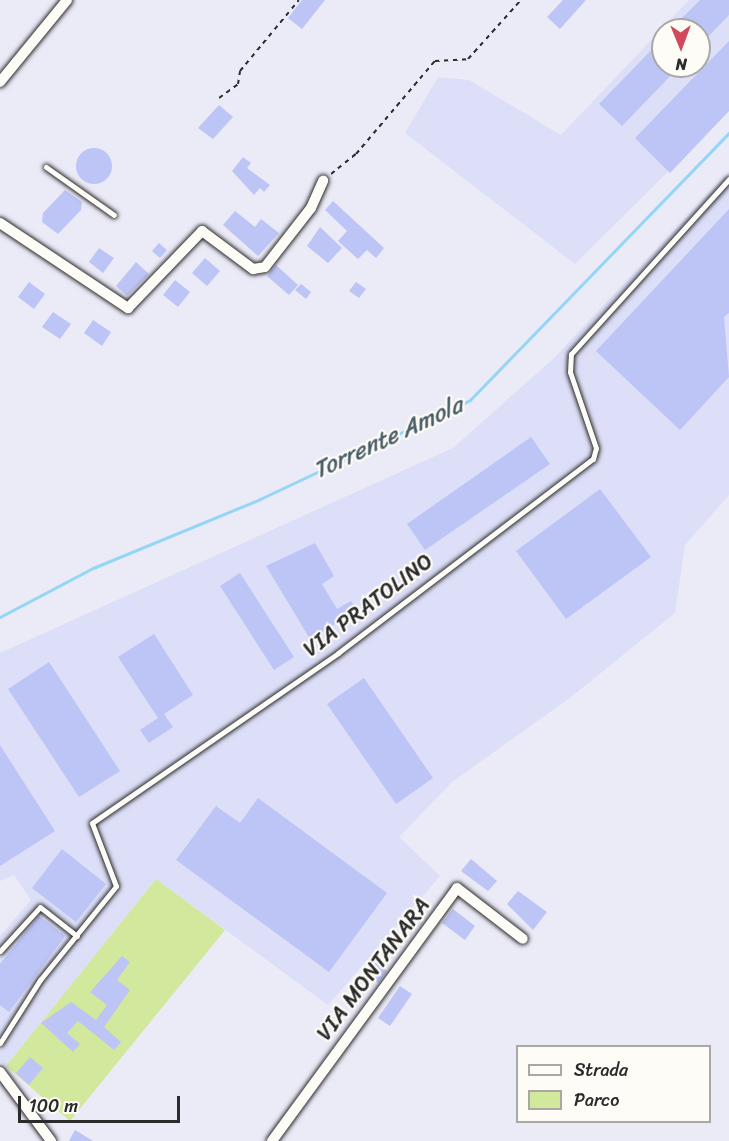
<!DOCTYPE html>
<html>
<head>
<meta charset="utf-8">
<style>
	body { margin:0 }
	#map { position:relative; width:729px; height:1141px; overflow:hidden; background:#eaebf7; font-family:Sriracha,sans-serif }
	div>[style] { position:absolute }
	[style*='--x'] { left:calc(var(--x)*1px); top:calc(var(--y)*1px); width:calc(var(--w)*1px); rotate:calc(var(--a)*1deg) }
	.built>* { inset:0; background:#dcdff7 }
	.green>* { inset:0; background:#d2e89d }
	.stream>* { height:3px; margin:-1.5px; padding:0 1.5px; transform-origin:1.5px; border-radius:1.5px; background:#95d5f6 }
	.building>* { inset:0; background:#bdc4f6 }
	.round { border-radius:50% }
	.path>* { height:2px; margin-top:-1px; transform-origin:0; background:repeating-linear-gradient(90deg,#2b2b2b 0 4.5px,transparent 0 9px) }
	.roads { filter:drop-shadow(0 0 2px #2b2b2b) drop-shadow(0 0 2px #2b2b2b) }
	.lane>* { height:5px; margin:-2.5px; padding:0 2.5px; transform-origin:2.5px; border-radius:2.5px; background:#fdfcf7 }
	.street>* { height:10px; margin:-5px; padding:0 5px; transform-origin:5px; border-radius:5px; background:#fdfcf7 }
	span { translate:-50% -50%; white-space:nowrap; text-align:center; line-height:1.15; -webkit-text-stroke:4.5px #fdfcf7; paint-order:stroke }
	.street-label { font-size:22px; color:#2b2b2b }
	.water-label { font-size:24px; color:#4b5e68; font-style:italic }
	.legend { position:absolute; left:516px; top:1045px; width:195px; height:78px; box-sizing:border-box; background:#fdfcf7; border:2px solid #a9a8a5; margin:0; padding:8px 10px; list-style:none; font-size:18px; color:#2b2b2b }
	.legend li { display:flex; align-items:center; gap:12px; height:30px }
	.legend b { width:30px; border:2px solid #a9a8a5 }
	.north { position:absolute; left:651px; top:18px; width:60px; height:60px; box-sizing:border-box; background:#fdfcf7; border:2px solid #a9a8a5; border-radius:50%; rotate:179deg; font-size:16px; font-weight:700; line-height:24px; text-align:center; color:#2b2b2b }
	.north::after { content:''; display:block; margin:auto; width:21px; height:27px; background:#d1495b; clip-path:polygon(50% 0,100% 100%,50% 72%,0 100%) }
	.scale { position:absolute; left:18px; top:1096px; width:162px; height:27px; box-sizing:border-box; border:3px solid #2b2b2b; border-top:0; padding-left:8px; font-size:18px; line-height:21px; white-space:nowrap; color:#2b2b2b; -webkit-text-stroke:4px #fdfcf7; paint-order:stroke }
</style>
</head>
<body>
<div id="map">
	<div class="built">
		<i style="clip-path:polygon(evenodd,689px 0,729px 0,729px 111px,575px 264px,405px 133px,438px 77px,469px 80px,561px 135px,689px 0,663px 30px,699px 30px,699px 66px,663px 66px,663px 30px)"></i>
		<i style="clip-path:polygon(729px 172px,729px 495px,685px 545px,675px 613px,571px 697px,452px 782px,399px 837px,440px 876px,328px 1005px,156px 879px,6px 1066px,0 1061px,0 936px,31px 900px,14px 875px,0 881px,0 653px,453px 448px,553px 359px)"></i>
	</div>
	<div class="green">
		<i style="clip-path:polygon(156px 879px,225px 930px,70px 1121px,6px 1066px)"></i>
	</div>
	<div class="stream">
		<i style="--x:0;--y:617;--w:105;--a:-27.8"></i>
		<i style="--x:93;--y:568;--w:181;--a:-22.4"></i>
		<i style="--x:260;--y:499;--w:232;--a:-25.2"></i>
		<i style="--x:470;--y:400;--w:372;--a:-45.9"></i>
	</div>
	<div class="building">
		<i style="clip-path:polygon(302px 0,325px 0,302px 29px,288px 18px)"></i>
		<i style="clip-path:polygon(563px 0,586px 0,560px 29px,547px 17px)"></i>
		<i style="clip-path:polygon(700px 0,729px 0,729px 15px,699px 46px,699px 30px,670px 30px)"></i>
		<i style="clip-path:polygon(663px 38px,663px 66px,680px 66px,622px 126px,599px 104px)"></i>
		<i style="clip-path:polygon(729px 41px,729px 111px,670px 173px,635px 138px)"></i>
		<i style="clip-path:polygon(219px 105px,233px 117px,213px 139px,198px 128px)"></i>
		<i class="round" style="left:76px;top:148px;width:36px;height:36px"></i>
		<i style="clip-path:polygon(243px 157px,251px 163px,247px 168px,270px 185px,264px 192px,260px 188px,254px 195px,232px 171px)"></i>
		<i style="clip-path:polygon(65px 190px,82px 202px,81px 210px,58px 234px,42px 222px,43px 213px)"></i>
		<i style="clip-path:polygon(333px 201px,384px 248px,376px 258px,367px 250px,358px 259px,338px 241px,347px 231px,325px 210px)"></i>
		<i style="clip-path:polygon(729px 209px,729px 313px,724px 317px,729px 377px,680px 430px,596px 351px)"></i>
		<i style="clip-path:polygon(235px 211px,255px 227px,261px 219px,279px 233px,258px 256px,223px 225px)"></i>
		<i style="clip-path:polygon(320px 227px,342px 248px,328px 263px,307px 246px)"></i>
		<i style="clip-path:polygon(159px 243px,167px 250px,160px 258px,152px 251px)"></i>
		<i style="clip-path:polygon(99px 248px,114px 258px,103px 273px,89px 262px)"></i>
		<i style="clip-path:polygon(205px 258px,220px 271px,207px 286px,192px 273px)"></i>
		<i style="clip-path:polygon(136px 262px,149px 274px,127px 296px,116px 286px)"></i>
		<i style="clip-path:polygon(276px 265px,298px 285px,289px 295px,267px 276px)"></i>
		<i style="clip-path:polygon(175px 280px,190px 292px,178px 307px,163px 295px)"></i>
		<i style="clip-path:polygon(29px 282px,45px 294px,34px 309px,18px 297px)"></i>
		<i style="clip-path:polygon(356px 282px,366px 289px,359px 298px,349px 291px)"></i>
		<i style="clip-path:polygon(301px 284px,311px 292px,306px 299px,295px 290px)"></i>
		<i style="clip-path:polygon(53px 312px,71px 324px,60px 339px,42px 327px)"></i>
		<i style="clip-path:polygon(93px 320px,111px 332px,102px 346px,84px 333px)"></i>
		<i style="clip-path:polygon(531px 437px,550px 464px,425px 550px,407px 524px)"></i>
		<i style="clip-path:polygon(600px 489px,651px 557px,566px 619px,516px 551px)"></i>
		<i style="clip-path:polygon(315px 543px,334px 576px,322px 584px,337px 609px,351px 601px,357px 611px,310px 639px,266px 566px)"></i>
		<i style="clip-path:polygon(240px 573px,294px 657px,274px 670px,220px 586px)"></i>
		<i style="clip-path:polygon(154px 634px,193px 695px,164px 714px,173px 727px,149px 743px,140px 730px,158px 718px,118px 657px)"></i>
		<i style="clip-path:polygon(49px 662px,120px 771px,79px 797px,8px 689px)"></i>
		<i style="clip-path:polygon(364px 678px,433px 778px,396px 804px,327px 704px)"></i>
		<i style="clip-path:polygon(0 745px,55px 831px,0 866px)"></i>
		<i style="clip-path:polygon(258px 798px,387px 893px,329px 972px,176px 860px,216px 806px,240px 823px)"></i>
		<i style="clip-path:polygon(62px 849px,106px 884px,76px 922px,32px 888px)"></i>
		<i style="clip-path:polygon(471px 859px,497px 881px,488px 891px,461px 871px)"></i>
		<i style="clip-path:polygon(518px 891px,547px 912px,533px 930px,507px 904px)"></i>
		<i style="clip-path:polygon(453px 909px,475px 926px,465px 940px,442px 923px)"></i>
		<i style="clip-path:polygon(39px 916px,65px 936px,9px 1012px,0 1005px,0 964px)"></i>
		<i style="clip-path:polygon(122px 956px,130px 962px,117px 980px,130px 990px,104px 1027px,121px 1042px,114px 1050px,78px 1021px,67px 1033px,80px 1044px,73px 1052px,41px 1023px,71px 1002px,96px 1020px,107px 1005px,90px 992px)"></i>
		<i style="clip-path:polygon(375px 962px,387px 971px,378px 983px,366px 974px)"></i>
		<i style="clip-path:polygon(400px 986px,412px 994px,390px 1026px,378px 1018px)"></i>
		<i style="clip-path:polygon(30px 1057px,43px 1068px,29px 1085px,16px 1073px)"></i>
		<i style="clip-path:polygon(75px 1130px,93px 1141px,69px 1141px)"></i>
	</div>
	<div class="path">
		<i style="--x:219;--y:98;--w:24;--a:-36"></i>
		<i style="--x:238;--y:84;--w:13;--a:-81"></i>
		<i style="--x:240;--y:71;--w:92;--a:-50.3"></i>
		<i style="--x:331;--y:174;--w:32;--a:-39"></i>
		<i style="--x:356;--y:154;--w:122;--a:-49.7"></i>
		<i style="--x:435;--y:61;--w:33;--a:-3"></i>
		<i style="--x:468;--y:59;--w:79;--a:-48.1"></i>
	</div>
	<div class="roads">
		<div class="lane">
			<i style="--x:46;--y:167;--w:83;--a:35.2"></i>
			<i style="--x:0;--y:951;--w:59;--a:-47.7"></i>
			<i style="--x:40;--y:907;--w:47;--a:38.1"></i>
			<i style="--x:0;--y:1043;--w:75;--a:-57.6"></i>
			<i style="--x:40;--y:980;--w:121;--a:-51"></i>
			<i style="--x:116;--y:886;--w:67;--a:-110.9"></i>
			<i style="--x:92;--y:823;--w:299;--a:-34.6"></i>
			<i style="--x:338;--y:653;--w:320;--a:-37.3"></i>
			<i style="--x:593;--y:459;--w:11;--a:-75"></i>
			<i style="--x:596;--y:448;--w:80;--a:-108.9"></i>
			<i style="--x:570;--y:372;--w:18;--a:-87"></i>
			<i style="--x:571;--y:354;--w:236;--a:-47.9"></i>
		</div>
		<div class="street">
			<i style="--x:0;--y:82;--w:106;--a:-50.7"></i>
			<i style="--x:0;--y:223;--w:154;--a:33.6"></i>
			<i style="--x:128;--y:308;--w:107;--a:-46.1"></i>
			<i style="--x:202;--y:231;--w:64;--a:36.7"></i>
			<i style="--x:253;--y:269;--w:12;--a:-9"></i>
			<i style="--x:265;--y:267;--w:75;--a:-52.1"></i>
			<i style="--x:311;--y:208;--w:30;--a:-66"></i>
			<i style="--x:0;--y:1072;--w:86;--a:53.5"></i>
			<i style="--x:272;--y:1141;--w:313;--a:-53.8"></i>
			<i style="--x:457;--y:888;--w:83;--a:37.7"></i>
		</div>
	</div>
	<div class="street-label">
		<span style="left:368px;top:605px;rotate:-37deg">VIA PRATOLINO</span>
		<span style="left:373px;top:969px;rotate:-53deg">VIA MONTANARA</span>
	</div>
	<div class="water-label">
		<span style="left:388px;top:438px;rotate:-25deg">Torrente Amola</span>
	</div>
	<ul class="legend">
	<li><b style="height:8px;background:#fdfcf7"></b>Strada</li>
	<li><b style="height:16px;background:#d2e89d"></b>Parco</li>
	</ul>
	<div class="north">N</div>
	<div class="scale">100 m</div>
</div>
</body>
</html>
